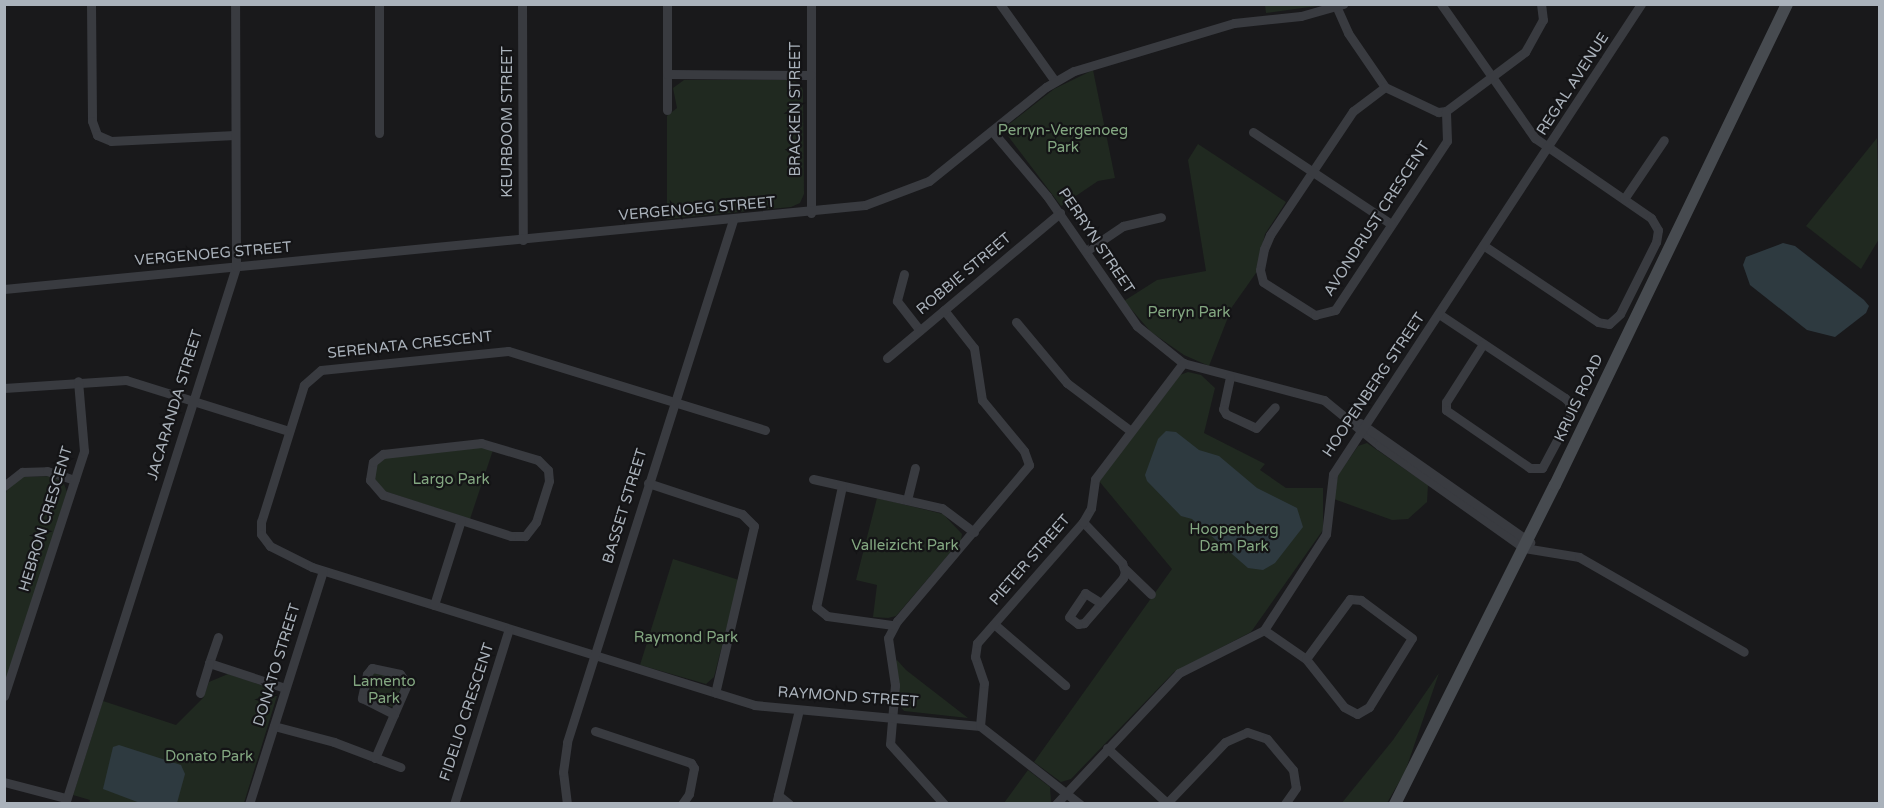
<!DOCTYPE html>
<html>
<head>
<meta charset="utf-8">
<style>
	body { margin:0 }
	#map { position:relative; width:1884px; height:808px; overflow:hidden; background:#19191b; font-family:"Varela Round",sans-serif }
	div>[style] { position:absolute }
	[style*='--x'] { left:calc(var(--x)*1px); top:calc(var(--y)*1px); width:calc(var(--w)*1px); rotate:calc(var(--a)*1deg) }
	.green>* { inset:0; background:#202920 }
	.water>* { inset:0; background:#2e3a40 }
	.street>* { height:9px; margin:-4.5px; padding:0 4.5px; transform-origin:4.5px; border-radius:4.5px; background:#393b40 }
	.secondary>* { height:12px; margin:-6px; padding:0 6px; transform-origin:6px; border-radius:6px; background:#474b50 }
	span { translate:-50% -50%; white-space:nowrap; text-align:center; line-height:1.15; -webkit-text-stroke:4.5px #141416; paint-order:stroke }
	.street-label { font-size:15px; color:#aab2bb }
	.park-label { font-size:15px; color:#83a781 }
	.frame { position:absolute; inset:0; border:6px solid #aab2bb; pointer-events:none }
</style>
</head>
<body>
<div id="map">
	<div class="green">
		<i style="clip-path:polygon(1265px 5px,1265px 4px,1324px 5px,1266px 13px)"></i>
		<i style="clip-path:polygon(1093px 70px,1115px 178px,1098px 181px,1061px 206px,1005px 132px,1008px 125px,1054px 89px)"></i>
		<i style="clip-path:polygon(684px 80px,793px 80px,800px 84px,803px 90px,804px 194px,800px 203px,791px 207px,667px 219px,667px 116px,677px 108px,673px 88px)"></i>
		<i style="clip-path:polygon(1877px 138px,1879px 239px,1861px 269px,1806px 226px)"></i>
		<i style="clip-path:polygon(1198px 144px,1286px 202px,1265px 234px,1256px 273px,1232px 307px,1209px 366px,1184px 355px,1151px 332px,1124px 301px,1157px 280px,1206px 271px,1188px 160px)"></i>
		<i style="clip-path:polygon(1188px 372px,1201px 375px,1215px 388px,1204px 433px,1265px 464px,1260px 470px,1286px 488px,1323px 488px,1323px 530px,1251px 632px,1174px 672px,1071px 779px,1061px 782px,1034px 762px,1172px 569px,1099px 481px,1180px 375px)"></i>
		<i style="clip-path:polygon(1367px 443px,1428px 485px,1427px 502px,1408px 519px,1392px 520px,1334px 499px,1338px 475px,1358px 446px)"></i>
		<i style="clip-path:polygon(477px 447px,493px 450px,470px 519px,384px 491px,374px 480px,376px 466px,386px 457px)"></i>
		<i style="clip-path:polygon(52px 476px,63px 481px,67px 492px,5px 687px,5px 496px,8px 487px,23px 477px)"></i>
		<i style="clip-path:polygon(877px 498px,943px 514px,962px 534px,961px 540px,896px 616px,888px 618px,873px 617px,877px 585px,856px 580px)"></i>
		<i style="clip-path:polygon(673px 559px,739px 580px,714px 677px,706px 684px,640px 665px)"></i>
		<i style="clip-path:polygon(897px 660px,906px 670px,968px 718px,904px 711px,899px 705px,893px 664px)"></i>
		<i style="clip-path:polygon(371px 672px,399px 677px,404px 683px,393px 707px,369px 701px,364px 691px)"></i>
		<i style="clip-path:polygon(1439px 673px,1405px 772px,1387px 803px,1341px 804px,1393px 740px)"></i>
		<i style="clip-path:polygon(228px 674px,270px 688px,277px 696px,244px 803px,89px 803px,90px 800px,73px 795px,103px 701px,176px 725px,203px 698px,209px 682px)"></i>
		<i style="clip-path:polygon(1028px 770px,1050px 787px,1051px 802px,1004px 803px)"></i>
	</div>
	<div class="water">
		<i style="clip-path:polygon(1783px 243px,1795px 246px,1864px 300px,1869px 306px,1866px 313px,1835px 337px,1807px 330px,1750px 285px,1743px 265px,1746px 257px)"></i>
		<i style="clip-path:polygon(1166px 431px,1176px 432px,1199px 450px,1219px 456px,1257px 488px,1297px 508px,1303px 527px,1275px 563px,1263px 570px,1248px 568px,1192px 519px,1181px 516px,1147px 481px,1145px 475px,1158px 439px)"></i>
		<i style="clip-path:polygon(119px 745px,181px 765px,185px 774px,177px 803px,140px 803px,103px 789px,113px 747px)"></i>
	</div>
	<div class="street">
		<i style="--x:91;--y:4;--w:117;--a:89.5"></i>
		<i style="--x:92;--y:121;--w:15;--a:70"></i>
		<i style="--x:97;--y:135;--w:15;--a:23"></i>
		<i style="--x:111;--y:141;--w:124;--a:-2.8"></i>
		<i style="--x:379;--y:4;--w:129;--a:90"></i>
		<i style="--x:522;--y:4;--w:236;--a:89.8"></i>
		<i style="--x:667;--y:4;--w:106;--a:90"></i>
		<i style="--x:811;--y:4;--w:209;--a:90"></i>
		<i style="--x:1000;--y:4;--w:95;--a:54.5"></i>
		<i style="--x:1441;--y:4;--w:164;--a:55"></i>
		<i style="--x:1535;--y:138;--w:141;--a:34.6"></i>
		<i style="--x:1651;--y:218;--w:14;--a:60"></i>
		<i style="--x:1658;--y:230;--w:12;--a:99"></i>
		<i style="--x:1656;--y:242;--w:80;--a:116.6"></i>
		<i style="--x:1620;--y:314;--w:15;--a:138"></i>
		<i style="--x:1609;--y:324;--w:11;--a:-170"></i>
		<i style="--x:1598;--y:322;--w:138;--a:-146.2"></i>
		<i style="--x:1337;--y:8;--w:27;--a:66"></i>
		<i style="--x:1348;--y:33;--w:65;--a:55.6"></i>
		<i style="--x:1385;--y:87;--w:59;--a:25.3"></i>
		<i style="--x:1438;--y:112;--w:8;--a:-7"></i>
		<i style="--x:1446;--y:111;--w:99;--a:-36.8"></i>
		<i style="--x:1525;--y:52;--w:37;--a:-61"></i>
		<i style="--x:1543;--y:20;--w:16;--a:-97"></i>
		<i style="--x:667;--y:74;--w:144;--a:0.4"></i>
		<i style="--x:1385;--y:87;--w:40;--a:143"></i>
		<i style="--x:1353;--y:111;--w:149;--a:123.8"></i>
		<i style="--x:1270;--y:235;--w:15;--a:113"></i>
		<i style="--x:1264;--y:249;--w:21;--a:101"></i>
		<i style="--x:1260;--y:270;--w:12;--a:76"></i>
		<i style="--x:1263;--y:282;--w:62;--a:32.4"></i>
		<i style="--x:1315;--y:315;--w:21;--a:-14"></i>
		<i style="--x:1335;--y:310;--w:203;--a:-56.5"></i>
		<i style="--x:1447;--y:141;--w:30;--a:-92"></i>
		<i style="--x:992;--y:131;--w:85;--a:49.8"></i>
		<i style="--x:1047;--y:196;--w:158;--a:55.3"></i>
		<i style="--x:1137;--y:326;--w:59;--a:38.8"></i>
		<i style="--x:1183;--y:363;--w:146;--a:14.7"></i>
		<i style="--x:1324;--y:400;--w:71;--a:39.3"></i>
		<i style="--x:1379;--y:445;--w:178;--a:35.4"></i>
		<i style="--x:1524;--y:548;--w:56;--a:9.3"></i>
		<i style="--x:1579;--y:557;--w:190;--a:29.9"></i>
		<i style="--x:1253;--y:132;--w:166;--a:33.7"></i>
		<i style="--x:1624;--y:199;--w:71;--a:-55.9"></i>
		<i style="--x:1086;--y:251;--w:45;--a:-34"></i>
		<i style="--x:1123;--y:226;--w:39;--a:-13"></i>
		<i style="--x:904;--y:274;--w:28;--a:105"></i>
		<i style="--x:897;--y:301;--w:37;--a:52"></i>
		<i style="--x:4;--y:289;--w:865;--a:-5.57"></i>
		<i style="--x:865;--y:205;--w:68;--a:-20.6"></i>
		<i style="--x:929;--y:181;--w:150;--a:-38.8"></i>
		<i style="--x:1046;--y:87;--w:32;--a:-30"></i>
		<i style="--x:1074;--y:71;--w:167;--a:-16.7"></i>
		<i style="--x:1234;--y:23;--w:67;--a:-6"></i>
		<i style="--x:1301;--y:16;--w:44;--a:-15.9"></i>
		<i style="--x:944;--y:310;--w:48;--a:51.7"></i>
		<i style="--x:974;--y:348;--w:53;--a:81.3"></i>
		<i style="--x:982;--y:400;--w:66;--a:50.5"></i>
		<i style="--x:1024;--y:451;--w:15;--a:70"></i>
		<i style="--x:1029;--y:465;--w:204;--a:130.2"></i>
		<i style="--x:897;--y:621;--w:19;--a:118"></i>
		<i style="--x:888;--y:638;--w:48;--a:81.5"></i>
		<i style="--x:895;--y:685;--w:59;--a:94.8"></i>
		<i style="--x:890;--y:744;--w:81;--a:48"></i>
		<i style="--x:1439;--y:314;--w:151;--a:33.7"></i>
		<i style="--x:1565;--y:398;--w:6;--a:45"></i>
		<i style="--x:1569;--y:402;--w:12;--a:81"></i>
		<i style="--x:1571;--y:414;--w:61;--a:118.2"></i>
		<i style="--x:1542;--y:468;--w:12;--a:180"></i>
		<i style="--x:1530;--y:468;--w:102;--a:-145.4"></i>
		<i style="--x:1446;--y:410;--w:8;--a:-90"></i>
		<i style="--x:1446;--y:402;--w:69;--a:-57.5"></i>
		<i style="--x:1016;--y:322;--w:80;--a:50.1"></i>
		<i style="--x:1067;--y:383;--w:80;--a:36.9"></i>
		<i style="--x:887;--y:358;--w:226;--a:-40"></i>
		<i style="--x:1230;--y:377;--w:33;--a:102"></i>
		<i style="--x:1223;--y:409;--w:6;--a:59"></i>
		<i style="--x:1226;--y:414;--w:33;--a:25"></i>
		<i style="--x:1256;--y:428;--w:28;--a:-48"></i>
		<i style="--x:4;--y:388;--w:122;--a:-3.8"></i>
		<i style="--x:126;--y:380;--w:171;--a:17.4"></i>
		<i style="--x:1360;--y:423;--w:208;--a:35"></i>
		<i style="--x:765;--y:430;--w:269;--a:-162.9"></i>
		<i style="--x:508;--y:351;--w:188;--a:174.2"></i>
		<i style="--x:321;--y:370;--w:23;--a:139"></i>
		<i style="--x:304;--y:385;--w:144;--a:107.4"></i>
		<i style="--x:261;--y:522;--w:12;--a:90"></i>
		<i style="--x:261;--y:534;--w:15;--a:53"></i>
		<i style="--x:270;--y:546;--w:47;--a:26.6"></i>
		<i style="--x:312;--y:567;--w:463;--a:17.3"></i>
		<i style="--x:754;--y:705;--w:227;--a:5.3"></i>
		<i style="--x:980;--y:726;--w:127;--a:38"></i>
		<i style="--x:481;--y:443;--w:59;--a:16.6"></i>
		<i style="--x:538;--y:460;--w:14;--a:45"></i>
		<i style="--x:548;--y:470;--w:11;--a:85"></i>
		<i style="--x:549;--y:481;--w:43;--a:107.6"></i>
		<i style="--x:536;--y:522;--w:18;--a:128"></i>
		<i style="--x:525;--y:536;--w:14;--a:180"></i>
		<i style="--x:511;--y:536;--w:134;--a:-162.2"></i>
		<i style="--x:383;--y:495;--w:20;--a:-131"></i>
		<i style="--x:370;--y:480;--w:18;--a:-81"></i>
		<i style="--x:373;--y:462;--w:13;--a:-39"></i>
		<i style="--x:383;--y:454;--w:99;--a:-6.4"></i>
		<i style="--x:813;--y:479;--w:132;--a:12.7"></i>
		<i style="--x:942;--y:508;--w:40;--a:37"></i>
		<i style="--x:648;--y:483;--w:99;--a:18.3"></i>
		<i style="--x:742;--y:514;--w:17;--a:45"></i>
		<i style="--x:754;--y:526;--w:171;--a:103.1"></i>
		<i style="--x:4;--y:486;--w:23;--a:-38"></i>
		<i style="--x:22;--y:472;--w:25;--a:-2"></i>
		<i style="--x:47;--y:471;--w:29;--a:18"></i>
		<i style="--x:842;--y:486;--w:124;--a:102.1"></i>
		<i style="--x:816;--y:607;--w:14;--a:39"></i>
		<i style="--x:827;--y:616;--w:67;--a:7.8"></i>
		<i style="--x:907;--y:500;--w:33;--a:-76"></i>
		<i style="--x:1083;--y:522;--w:57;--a:46.4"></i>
		<i style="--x:1122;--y:563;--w:9;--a:72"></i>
		<i style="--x:1125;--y:572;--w:6;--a:108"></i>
		<i style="--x:1123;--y:578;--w:60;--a:130.9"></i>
		<i style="--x:1084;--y:623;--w:6;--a:171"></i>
		<i style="--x:1078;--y:624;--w:11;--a:-142"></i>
		<i style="--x:1069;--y:617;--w:29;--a:-56"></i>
		<i style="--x:1085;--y:593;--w:19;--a:32"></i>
		<i style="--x:1125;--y:569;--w:36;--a:44"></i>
		<i style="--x:434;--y:605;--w:89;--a:-72.4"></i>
		<i style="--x:994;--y:624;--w:94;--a:40.7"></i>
		<i style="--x:1264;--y:630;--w:51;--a:34.6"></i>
		<i style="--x:1306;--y:659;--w:61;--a:51.6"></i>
		<i style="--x:1344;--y:707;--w:15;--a:28"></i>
		<i style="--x:1357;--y:714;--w:14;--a:-30"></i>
		<i style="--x:1369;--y:707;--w:81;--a:-58.1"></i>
		<i style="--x:1412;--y:638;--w:64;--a:-143.3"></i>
		<i style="--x:1361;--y:600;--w:11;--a:-175"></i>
		<i style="--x:1350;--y:599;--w:74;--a:126.3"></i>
		<i style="--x:218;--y:637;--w:28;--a:109"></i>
		<i style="--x:209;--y:663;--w:80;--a:18.2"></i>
		<i style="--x:200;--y:693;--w:31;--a:-73"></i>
		<i style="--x:4;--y:696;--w:258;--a:-71.9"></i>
		<i style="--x:84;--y:451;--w:70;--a:-94.9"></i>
		<i style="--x:274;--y:726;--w:62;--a:14.9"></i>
		<i style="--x:334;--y:742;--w:71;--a:20.7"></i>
		<i style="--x:980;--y:726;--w:43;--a:-84.7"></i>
		<i style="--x:984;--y:683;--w:28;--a:-109"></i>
		<i style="--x:975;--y:657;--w:14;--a:-82"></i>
		<i style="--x:977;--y:643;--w:161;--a:-48.8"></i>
		<i style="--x:1083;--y:522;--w:16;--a:-60"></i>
		<i style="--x:1091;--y:508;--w:29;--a:-82"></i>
		<i style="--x:1095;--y:479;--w:146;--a:-52.8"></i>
		<i style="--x:595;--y:731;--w:101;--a:18.4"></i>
		<i style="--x:691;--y:763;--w:6;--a:59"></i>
		<i style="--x:694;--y:768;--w:26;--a:101"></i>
		<i style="--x:689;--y:794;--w:12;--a:125"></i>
		<i style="--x:1107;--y:748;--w:83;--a:42.6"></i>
		<i style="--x:375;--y:758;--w:81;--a:-66.6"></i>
		<i style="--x:407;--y:684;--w:12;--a:-125"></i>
		<i style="--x:400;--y:674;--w:29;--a:-168"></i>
		<i style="--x:372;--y:668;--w:8;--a:130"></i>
		<i style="--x:367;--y:674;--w:25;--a:102"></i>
		<i style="--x:362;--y:698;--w:36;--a:27"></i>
		<i style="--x:4;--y:782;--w:64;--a:14.5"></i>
		<i style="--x:778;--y:795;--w:14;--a:39"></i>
		<i style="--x:1167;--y:803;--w:84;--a:-46.4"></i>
		<i style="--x:1225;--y:742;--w:24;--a:-24"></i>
		<i style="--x:1247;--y:732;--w:21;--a:19"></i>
		<i style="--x:1267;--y:739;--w:40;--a:50"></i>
		<i style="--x:1293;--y:770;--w:18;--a:81"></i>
		<i style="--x:1296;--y:788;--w:19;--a:125"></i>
		<i style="--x:65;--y:804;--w:564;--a:-72.34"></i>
		<i style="--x:236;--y:267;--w:263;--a:-90.2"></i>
		<i style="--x:249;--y:804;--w:244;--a:-72.4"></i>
		<i style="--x:454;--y:804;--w:183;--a:-72.6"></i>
		<i style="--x:567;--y:804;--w:32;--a:-97"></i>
		<i style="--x:563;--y:772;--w:30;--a:-82"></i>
		<i style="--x:567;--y:742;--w:548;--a:-72.36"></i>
		<i style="--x:776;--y:804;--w:97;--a:-76.3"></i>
		<i style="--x:1056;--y:804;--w:180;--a:-46.8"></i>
		<i style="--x:1179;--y:673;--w:95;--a:-26.8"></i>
		<i style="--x:1264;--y:630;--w:114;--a:-57.1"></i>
		<i style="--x:1326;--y:534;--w:60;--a:-83.3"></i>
		<i style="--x:1333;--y:474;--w:562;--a:-56.76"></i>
	</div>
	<div class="secondary">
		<i style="--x:1395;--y:804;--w:357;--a:-63.4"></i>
		<i style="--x:1555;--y:485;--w:534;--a:-64.25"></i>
	</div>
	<div class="street-label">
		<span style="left:1573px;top:84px;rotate:-57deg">REGAL AVENUE</span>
		<span style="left:796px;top:109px;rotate:-90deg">BRACKEN STREET</span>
		<span style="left:508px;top:122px;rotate:-90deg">KEURBOOM STREET</span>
		<span style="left:697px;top:209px;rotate:-5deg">VERGENOEG STREET</span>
		<span style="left:1377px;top:219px;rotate:-57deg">AVONDRUST CRESCENT</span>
		<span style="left:1096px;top:241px;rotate:56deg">PERRYN STREET</span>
		<span style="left:213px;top:254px;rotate:-5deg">VERGENOEG STREET</span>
		<span style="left:964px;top:274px;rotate:-40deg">ROBBIE STREET</span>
		<span style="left:410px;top:345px;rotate:-6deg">SERENATA CRESCENT</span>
		<span style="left:1374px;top:385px;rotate:-56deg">HOOPENBERG STREET</span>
		<span style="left:1579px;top:398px;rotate:-65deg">KRUIS ROAD</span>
		<span style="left:175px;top:405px;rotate:-73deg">JACARANDA STREET</span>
		<span style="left:625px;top:506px;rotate:-73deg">BASSET STREET</span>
		<span style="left:46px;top:519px;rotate:-73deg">HEBRON CRESCENT</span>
		<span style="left:1030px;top:560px;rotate:-49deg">PIETER STREET</span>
		<span style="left:277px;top:665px;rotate:-73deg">DONATO STREET</span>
		<span style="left:848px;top:697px;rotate:4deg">RAYMOND STREET</span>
		<span style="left:467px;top:712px;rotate:-72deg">FIDELIO CRESCENT</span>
	</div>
	<div class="park-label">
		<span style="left:1063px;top:139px">Perryn-Vergenoeg<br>Park</span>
		<span style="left:1189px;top:313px">Perryn Park</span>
		<span style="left:451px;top:480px">Largo Park</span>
		<span style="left:1234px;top:538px">Hoopenberg<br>Dam Park</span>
		<span style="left:905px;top:546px">Valleizicht Park</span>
		<span style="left:686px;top:638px">Raymond Park</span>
		<span style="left:384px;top:690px">Lamento<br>Park</span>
		<span style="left:209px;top:757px">Donato Park</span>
	</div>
	<div class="frame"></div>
</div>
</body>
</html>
